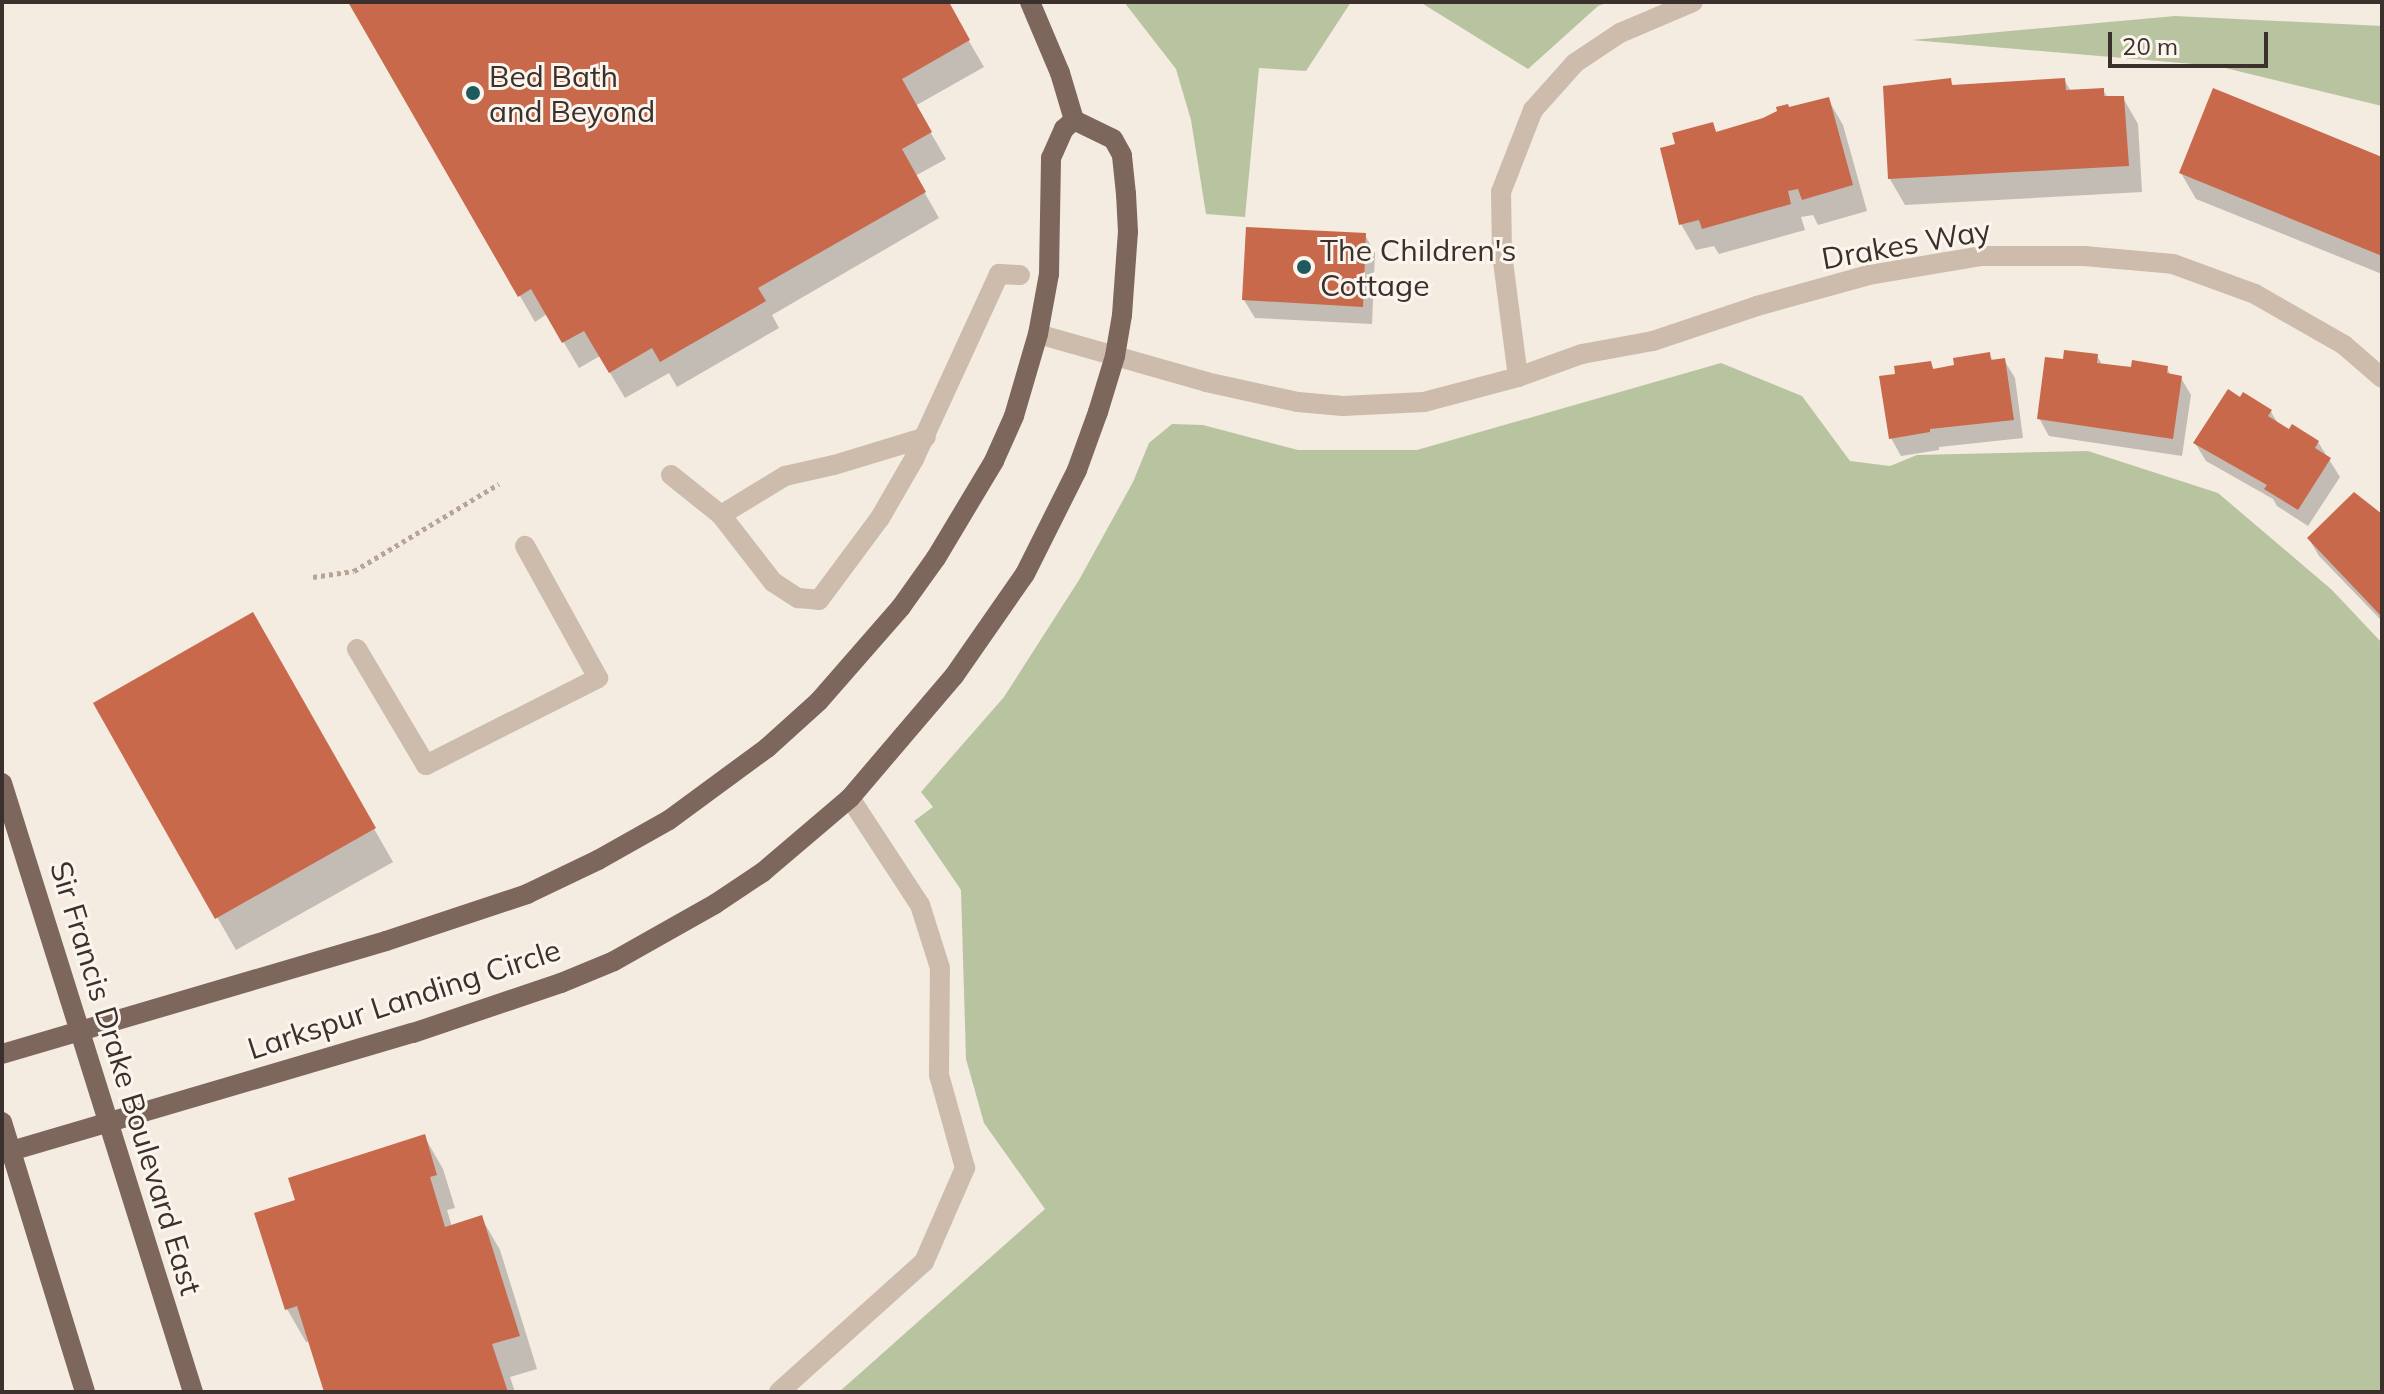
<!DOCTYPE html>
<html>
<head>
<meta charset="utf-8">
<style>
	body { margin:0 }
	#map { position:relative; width:2384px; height:1394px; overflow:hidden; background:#f4ebe1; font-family:Mulish,sans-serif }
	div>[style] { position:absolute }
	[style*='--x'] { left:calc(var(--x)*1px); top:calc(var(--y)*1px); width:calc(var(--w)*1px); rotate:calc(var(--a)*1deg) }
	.green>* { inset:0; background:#b8c4a0 }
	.shadow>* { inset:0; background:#0003 }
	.building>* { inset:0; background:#c8694b }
	.path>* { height:5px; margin-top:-2.5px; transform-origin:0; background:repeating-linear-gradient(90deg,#b9a596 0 4px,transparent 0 8px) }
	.minor>* { height:20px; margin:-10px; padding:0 10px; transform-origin:10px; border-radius:10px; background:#cdbbac }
	.major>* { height:20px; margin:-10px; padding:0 10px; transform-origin:10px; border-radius:10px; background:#7d675c }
	.dots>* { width:22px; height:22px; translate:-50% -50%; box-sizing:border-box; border:4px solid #fbf5ee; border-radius:50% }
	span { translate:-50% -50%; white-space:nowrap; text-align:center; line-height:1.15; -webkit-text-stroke:6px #fbf5ee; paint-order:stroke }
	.poi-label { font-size:30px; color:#3b302b }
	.left { translate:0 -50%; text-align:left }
	.street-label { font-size:30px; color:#3b302b }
	.frame { position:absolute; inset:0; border:4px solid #3b302b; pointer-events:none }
	.scale { position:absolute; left:2108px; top:32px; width:160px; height:36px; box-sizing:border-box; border:4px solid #3b302b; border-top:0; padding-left:10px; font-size:24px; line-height:28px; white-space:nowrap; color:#3b302b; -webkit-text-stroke:6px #fbf5ee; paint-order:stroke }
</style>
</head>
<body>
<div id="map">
	<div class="green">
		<i style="clip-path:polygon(1124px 2px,1351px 2px,1306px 71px,1259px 68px,1245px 217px,1206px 214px,1191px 120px,1176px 69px)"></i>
		<i style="clip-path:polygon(1420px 2px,1609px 2px,1598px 6px,1528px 69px)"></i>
		<i style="clip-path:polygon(2175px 16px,2382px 26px,2382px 106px,2217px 66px,1912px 40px)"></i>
		<i style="clip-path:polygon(1721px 363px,1802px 396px,1850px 461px,1890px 466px,1917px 455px,2088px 451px,2218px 493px,2332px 590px,2382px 643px,2382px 1392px,839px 1392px,1045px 1209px,984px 1123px,966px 1059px,961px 890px,914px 821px,933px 807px,921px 792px,1004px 697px,1079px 580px,1133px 482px,1149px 443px,1172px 424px,1203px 425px,1298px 450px,1417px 450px)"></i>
	</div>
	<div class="shadow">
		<i style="clip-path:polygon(350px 2px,946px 2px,984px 67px,915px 106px,946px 159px,915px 176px,939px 218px,772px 315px,779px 328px,677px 387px,669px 373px,625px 398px,600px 356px,579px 368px,547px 314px,535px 322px)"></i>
		<i style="clip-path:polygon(1950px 80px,1954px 87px,2064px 80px,2071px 91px,2103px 90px,2108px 98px,2123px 98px,2138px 124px,2142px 192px,1905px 205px,1890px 179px)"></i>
		<i style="clip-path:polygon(1828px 99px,1843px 125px,1867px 211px,1818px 225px,1813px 215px,1801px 217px,1805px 230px,1719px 254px,1714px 246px,1696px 250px,1681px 224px,1678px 145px,1712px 124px,1717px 133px)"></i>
		<i style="clip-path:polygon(2382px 159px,2382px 274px,2196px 199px,2181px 173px)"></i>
		<i style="clip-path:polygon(1365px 235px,1375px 253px,1372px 324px,1255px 318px,1244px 300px)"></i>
		<i style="clip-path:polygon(1989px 354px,1994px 362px,2004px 360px,2015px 378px,2023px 438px,1939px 447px,1939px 450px,1901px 456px,1891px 438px,1897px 376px,1930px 363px,1935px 371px,1957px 367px)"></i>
		<i style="clip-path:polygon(2097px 356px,2103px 366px,2167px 368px,2171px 376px,2181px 378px,2191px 395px,2182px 456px,2049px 436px,2039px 418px,2064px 361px)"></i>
		<i style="clip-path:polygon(2244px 395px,2271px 412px,2279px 425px,2318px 442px,2340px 477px,2308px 526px,2277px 506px,2273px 499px,2206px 461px,2195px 443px)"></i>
		<i style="clip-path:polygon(2382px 518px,2382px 621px,2319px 556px,2309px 539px)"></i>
		<i style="clip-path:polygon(252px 615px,393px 862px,236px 950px,95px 704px)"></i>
		<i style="clip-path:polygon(424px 1136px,443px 1169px,455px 1208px,447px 1210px,452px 1227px,481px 1217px,500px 1250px,537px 1369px,510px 1377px,515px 1392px,326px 1392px,310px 1341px,306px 1342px,287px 1309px,298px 1201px)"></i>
	</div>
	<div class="building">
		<i style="clip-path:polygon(348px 2px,949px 2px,970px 40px,902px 79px,932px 132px,902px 149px,926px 192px,758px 288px,766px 301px,660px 362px,652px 348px,609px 373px,584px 331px,562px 343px,531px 289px,518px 297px)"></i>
		<i style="clip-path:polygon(1951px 78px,1952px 85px,2065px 78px,2066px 90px,2104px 88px,2104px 96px,2124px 96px,2129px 166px,1888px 179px,1883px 86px)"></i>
		<i style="clip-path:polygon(2213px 88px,2382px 157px,2382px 256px,2179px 173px)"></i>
		<i style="clip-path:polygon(1829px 97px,1853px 185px,1802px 200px,1798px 189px,1788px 191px,1791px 204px,1702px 229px,1699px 220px,1679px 225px,1660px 148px,1675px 144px,1672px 133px,1713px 122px,1716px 132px,1763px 118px,1777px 111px,1776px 107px,1788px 104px,1789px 107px)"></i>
		<i style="clip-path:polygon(1246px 227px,1366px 233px,1363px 307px,1242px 300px)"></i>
		<i style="clip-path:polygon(2064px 350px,2098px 354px,2097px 363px,2131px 367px,2132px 360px,2168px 366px,2167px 373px,2182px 376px,2173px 439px,2037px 419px,2045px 357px,2063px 359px)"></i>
		<i style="clip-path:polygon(1990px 352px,1991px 360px,2005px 358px,2014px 420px,1930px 429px,1930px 432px,1889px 439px,1879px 376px,1895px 374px,1894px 366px,1931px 361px,1933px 369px,1954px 365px,1953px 358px)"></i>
		<i style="clip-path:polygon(2228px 389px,2240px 397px,2243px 392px,2272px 410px,2268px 416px,2289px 429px,2292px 424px,2319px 441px,2315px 448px,2331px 458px,2298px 510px,2264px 489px,2267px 485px,2193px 443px)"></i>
		<i style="clip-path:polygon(2354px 492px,2382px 514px,2382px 617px,2307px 538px)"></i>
		<i style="clip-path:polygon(253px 612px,376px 828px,215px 919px,93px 703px)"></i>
		<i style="clip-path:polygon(425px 1134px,437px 1175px,430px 1177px,445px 1227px,482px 1215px,520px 1336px,492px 1344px,508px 1392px,324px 1392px,297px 1306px,285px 1310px,254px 1213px,295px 1200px,288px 1178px)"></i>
	</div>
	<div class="path">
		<i style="--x:313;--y:577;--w:41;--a:-8.3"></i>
		<i style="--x:354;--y:571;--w:169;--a:-31"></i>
	</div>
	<div class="minor">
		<i style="--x:1038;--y:334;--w:175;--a:15.9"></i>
		<i style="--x:1206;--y:382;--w:94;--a:12.3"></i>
		<i style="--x:1298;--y:402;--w:45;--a:5.1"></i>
		<i style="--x:1343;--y:406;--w:81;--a:-2.8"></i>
		<i style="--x:1424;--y:402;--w:97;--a:-14.9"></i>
		<i style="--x:1518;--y:377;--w:124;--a:-97.4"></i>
		<i style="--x:1502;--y:254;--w:62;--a:-90.9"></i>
		<i style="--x:1501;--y:192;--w:88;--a:-68.7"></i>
		<i style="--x:1533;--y:110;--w:63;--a:-48.2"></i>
		<i style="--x:1575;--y:63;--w:54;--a:-33.7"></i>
		<i style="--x:1620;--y:33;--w:79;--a:-23"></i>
		<i style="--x:1518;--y:377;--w:68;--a:-19.8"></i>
		<i style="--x:1582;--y:354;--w:72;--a:-10.4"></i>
		<i style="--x:1653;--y:341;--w:110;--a:-18.6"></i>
		<i style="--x:1757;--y:306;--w:116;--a:-15.5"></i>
		<i style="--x:1869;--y:275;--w:114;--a:-9.6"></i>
		<i style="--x:1981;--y:256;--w:103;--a:0"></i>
		<i style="--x:2084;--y:256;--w:89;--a:5.1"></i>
		<i style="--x:2173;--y:264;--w:87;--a:20.1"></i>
		<i style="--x:2255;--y:294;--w:103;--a:29.8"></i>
		<i style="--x:2344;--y:345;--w:50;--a:41"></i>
		<i style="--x:671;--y:475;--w:64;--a:38.7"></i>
		<i style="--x:721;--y:515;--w:75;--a:-31.4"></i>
		<i style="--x:785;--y:476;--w:50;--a:-12.7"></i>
		<i style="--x:834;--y:465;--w:96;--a:-16.9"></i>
		<i style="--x:721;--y:515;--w:85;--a:52.2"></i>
		<i style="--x:773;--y:582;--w:30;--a:33"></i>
		<i style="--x:798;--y:598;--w:21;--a:5"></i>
		<i style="--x:819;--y:600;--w:102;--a:-53.4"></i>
		<i style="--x:880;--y:518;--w:68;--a:-60"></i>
		<i style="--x:914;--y:459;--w:204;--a:-65.3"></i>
		<i style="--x:999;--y:274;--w:21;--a:3"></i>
		<i style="--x:357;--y:649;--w:135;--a:59.3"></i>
		<i style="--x:426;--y:765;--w:193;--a:-26.8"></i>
		<i style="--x:598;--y:678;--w:151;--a:-118.9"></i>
		<i style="--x:779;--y:1392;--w:195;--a:-41.9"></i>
		<i style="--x:924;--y:1262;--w:103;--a:-66.4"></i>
		<i style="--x:965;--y:1168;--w:97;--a:-105.6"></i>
		<i style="--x:939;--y:1075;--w:107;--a:-89.5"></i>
		<i style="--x:940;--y:968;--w:66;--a:-107.6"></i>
		<i style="--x:920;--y:905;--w:128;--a:-123.2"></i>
	</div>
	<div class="major">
		<i style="--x:1030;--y:2;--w:77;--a:67.1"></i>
		<i style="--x:1060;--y:73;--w:49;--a:73.4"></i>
		<i style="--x:2;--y:783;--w:638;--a:72.59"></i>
		<i style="--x:2;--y:1054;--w:400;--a:-16.4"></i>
		<i style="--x:386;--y:941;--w:149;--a:-18.4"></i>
		<i style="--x:527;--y:894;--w:79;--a:-25.6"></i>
		<i style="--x:598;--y:860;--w:81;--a:-29.4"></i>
		<i style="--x:669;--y:820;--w:122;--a:-36.3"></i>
		<i style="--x:767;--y:748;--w:70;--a:-42.1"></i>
		<i style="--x:819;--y:701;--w:125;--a:-48.9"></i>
		<i style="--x:901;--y:607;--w:60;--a:-54.5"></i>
		<i style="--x:936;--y:558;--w:113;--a:-59.1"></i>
		<i style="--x:994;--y:461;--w:49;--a:-66"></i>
		<i style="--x:1014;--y:416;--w:85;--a:-73.7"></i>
		<i style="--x:1038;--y:334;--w:61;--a:-79.6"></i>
		<i style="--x:1049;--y:274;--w:116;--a:-89"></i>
		<i style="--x:1051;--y:158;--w:32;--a:-66"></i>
		<i style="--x:1064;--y:129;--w:13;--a:-42"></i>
		<i style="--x:2;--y:1122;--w:282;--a:72.9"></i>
		<i style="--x:11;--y:1151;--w:419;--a:-16.4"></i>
		<i style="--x:413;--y:1033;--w:156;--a:-18.7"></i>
		<i style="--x:561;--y:983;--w:57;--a:-22.5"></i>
		<i style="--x:614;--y:961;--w:116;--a:-29.4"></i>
		<i style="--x:715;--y:904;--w:58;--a:-33.7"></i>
		<i style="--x:763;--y:872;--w:114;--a:-40.4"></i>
		<i style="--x:850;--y:798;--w:160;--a:-49.6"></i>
		<i style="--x:954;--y:676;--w:124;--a:-55.2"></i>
		<i style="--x:1025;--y:574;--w:116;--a:-63.4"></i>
		<i style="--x:1077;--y:470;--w:62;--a:-70.1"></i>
		<i style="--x:1098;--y:412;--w:59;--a:-73.1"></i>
		<i style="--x:1115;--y:356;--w:42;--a:-80.3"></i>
		<i style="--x:1122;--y:315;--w:83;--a:-85.9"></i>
		<i style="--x:1128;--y:232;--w:38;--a:-93"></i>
		<i style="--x:1126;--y:194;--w:39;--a:-96"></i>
		<i style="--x:1122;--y:155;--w:18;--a:-119"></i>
		<i style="--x:1113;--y:139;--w:43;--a:-154"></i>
	</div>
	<div class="dots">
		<i style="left:473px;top:93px;background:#1f5a5e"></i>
		<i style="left:1304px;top:267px;background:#1f5a5e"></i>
	</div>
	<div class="poi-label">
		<span class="left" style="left:489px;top:93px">Bed Bath<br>and Beyond</span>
		<span class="left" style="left:1320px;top:267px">The Children's<br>Cottage</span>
	</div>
	<div class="street-label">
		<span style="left:1906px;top:244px;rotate:-10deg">Drakes Way</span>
		<span style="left:404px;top:999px;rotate:-18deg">Larkspur Landing Circle</span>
		<span style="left:126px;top:1078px;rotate:73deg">Sir Francis Drake Boulevard East</span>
	</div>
	<div class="frame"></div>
	<div class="scale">20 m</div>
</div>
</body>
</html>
